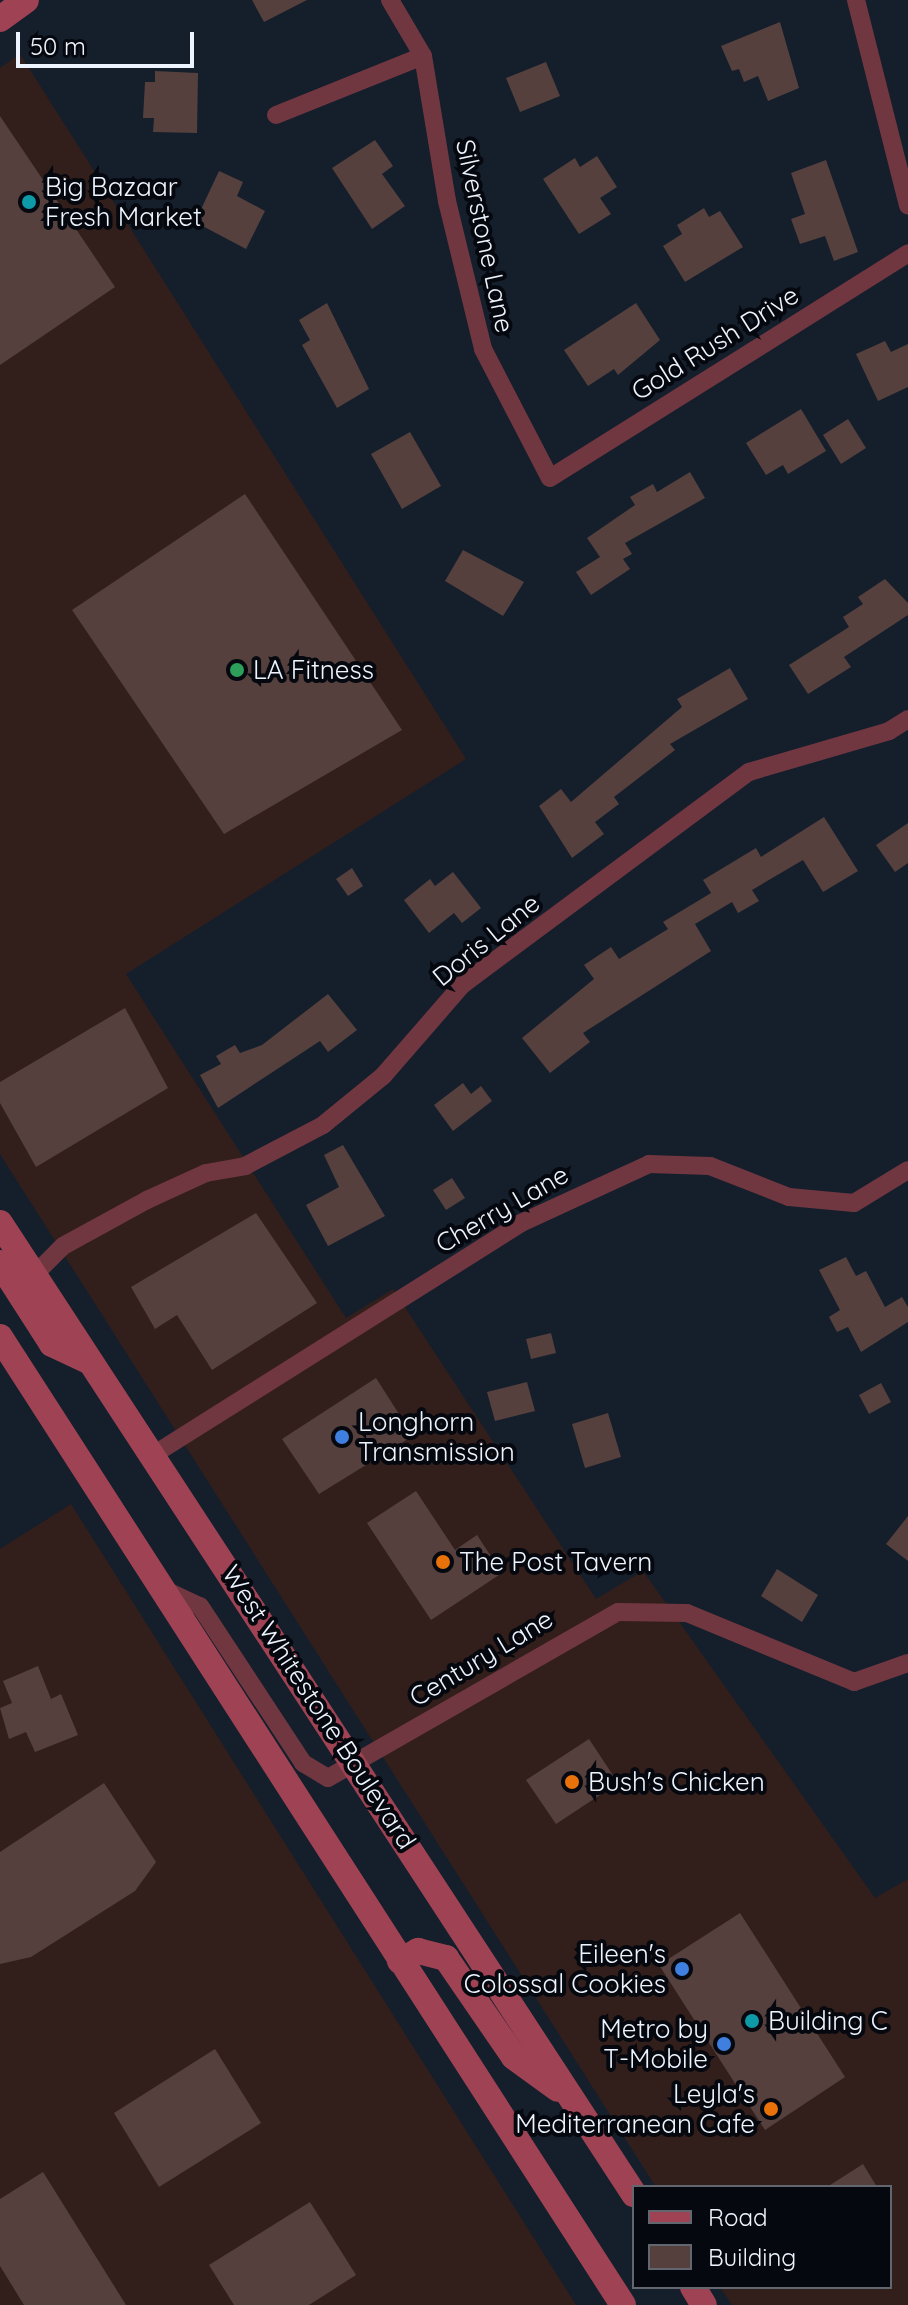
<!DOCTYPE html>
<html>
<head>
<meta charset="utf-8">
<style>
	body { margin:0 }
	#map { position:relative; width:908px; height:2305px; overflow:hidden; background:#151e2b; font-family:Quicksand,sans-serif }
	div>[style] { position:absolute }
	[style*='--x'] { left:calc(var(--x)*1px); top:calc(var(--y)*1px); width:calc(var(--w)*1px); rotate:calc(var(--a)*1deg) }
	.commercial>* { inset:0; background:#321f1c }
	.building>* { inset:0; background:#55403d }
	.minor>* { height:18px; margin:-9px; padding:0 9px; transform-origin:9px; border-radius:9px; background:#713741 }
	.secondary>* { height:26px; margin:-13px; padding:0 13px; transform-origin:13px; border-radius:13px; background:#9f4354 }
	.dots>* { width:22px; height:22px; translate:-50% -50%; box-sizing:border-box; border:4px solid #05080e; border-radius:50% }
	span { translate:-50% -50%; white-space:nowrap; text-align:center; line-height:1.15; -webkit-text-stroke:8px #05080e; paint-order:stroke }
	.poi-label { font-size:26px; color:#eef4fe }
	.left { translate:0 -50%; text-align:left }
	.right { translate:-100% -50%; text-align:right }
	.street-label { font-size:26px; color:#eef4fe }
	.legend { position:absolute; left:632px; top:2185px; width:260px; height:104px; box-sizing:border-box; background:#05080e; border:2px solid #62666e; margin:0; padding:10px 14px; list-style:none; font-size:24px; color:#eef4fe }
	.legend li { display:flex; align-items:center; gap:16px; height:40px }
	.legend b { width:40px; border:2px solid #62666e }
	.scale { position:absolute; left:16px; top:32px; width:178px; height:36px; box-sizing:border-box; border:4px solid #eef4fe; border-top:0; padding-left:10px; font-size:24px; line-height:28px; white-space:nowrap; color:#eef4fe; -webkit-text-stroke:6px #05080e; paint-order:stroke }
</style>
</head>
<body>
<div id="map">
	<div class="commercial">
		<i style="clip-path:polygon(20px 54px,466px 759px,126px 974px,346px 1318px,393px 1289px,596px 1599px,643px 1571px,875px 1898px,908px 1879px,908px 2305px,732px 2305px,720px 2287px,890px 2287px,890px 2187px,656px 2187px,0 1154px,0 68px)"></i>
		<i style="clip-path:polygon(71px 1504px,576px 2305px,0 2305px,0 1549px)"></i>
	</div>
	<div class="building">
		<i style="clip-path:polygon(252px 0,307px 0,264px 22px)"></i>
		<i style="clip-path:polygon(780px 22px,799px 88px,768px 101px,758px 76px,744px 82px,739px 69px,732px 71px,721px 46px)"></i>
		<i style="clip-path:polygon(546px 62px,560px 96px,520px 112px,506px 78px)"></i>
		<i style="clip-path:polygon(155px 71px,198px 73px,197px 133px,153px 132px,154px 118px,143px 118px,145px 82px,155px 82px)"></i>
		<i style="clip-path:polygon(0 116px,115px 287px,0 365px)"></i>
		<i style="clip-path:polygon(375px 140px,393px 166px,382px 174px,405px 206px,372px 229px,332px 168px)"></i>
		<i style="clip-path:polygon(597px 156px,617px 187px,600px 198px,611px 214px,579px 234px,543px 179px,575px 158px,580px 167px)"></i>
		<i style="clip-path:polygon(826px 160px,858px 252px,834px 261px,825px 236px,800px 244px,791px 219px,805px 214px,791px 173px)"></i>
		<i style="clip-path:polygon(219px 171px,243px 182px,237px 196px,265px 211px,246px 249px,195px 222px)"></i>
		<i style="clip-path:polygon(704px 208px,709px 217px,720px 211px,743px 247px,685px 282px,663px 246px,682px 234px,677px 225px)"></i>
		<i style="clip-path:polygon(327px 303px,369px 389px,337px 408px,302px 345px,310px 340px,299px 320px)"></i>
		<i style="clip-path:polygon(636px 303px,660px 340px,618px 375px,614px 369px,588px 386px,564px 350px)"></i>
		<i style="clip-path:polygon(885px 341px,891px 352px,908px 344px,908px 387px,878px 401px,856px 354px)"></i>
		<i style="clip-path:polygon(801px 409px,826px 451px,788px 474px,783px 465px,766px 475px,746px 443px)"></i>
		<i style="clip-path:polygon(848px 419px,866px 448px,841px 464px,823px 435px)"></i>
		<i style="clip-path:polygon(410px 432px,441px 486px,402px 509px,371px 454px)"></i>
		<i style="clip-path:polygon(690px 472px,705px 498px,625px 543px,632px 554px,623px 559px,630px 569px,591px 595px,576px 572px,600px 557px,587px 538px,635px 505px,630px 497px,653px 484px,657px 492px)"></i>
		<i style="clip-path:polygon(245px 494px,402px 730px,224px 834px,72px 610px)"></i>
		<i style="clip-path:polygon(463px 550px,524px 582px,503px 616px,445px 581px)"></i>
		<i style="clip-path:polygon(885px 579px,908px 603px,908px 615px,844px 657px,851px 667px,808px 694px,789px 665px,849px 627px,843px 617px,863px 604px,858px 597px)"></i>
		<i style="clip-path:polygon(730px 668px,748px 699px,670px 744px,675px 750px,614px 797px,619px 804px,595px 822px,604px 834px,572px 858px,539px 806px,561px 789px,571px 802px,682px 707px,677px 699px)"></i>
		<i style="clip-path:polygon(824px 817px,858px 871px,823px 892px,803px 860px,752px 890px,759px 901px,738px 913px,732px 902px,695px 924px,711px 951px,583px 1033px,590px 1042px,550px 1073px,522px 1038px,594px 979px,584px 965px,611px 947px,619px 959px,668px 929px,663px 922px,711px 893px,703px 880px,756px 848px,761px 857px)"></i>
		<i style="clip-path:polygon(908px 823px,908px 863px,895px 872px,876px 845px)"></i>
		<i style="clip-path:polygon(352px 868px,363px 886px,348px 896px,336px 879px)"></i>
		<i style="clip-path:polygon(453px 872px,481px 908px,462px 923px,454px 913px,429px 933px,404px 900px,430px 879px,435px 886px)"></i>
		<i style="clip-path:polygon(328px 994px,357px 1030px,328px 1052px,320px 1041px,218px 1108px,200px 1075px,221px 1064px,216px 1056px,235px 1045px,240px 1053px,262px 1045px)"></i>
		<i style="clip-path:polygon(125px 1008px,168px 1088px,36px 1167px,0 1103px,0 1082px)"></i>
		<i style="clip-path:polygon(463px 1083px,471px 1094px,481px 1086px,492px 1101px,453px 1131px,434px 1105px)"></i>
		<i style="clip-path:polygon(343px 1145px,385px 1216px,328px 1246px,306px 1205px,339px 1187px,324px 1155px)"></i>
		<i style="clip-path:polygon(452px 1178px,465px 1198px,446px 1210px,433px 1190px)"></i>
		<i style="clip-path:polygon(256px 1213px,317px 1303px,212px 1370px,177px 1315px,155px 1329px,131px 1287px)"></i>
		<i style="clip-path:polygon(846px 1257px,856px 1276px,866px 1271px,885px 1307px,902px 1297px,908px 1307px,908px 1322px,861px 1352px,848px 1327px,837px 1332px,829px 1317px,840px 1310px,819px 1270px)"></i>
		<i style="clip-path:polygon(551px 1333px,556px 1353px,531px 1359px,526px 1339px)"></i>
		<i style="clip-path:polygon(376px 1378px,413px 1436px,319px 1494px,282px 1439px)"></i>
		<i style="clip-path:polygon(527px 1382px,535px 1411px,495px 1421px,487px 1392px)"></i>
		<i style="clip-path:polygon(881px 1383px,891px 1402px,869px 1414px,859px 1395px)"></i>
		<i style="clip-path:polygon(608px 1413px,621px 1457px,585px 1468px,572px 1424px)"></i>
		<i style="clip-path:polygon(416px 1491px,455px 1550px,477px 1535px,502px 1573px,431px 1620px,367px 1523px)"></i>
		<i style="clip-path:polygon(908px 1516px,908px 1561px,886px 1544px)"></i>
		<i style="clip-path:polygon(777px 1569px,818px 1595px,802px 1622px,761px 1596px)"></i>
		<i style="clip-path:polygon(38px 1666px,51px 1699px,61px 1694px,78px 1735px,35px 1752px,26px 1732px,9px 1739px,0 1708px,12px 1703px,3px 1681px)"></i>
		<i style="clip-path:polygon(589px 1739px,618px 1783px,556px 1824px,526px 1780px)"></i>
		<i style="clip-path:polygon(104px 1783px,156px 1862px,135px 1891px,31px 1957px,0 1964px,0 1852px)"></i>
		<i style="clip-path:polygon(740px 1913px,845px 2077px,765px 2130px,659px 1965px)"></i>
		<i style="clip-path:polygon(215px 2049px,261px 2123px,159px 2187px,114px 2113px)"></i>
		<i style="clip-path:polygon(863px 2164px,877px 2187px,827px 2187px)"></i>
		<i style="clip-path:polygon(43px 2172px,126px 2305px,24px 2305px,0 2266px,0 2199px)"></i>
		<i style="clip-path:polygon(310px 2202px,356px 2275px,309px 2305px,234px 2305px,209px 2265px)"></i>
	</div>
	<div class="minor">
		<i style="--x:390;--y:0;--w:65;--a:59.5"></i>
		<i style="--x:423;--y:56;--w:147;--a:80.6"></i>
		<i style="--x:447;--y:201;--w:152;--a:76.3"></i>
		<i style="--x:483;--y:349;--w:145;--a:62.6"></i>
		<i style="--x:550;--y:478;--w:423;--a:-32.1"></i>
		<i style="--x:856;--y:0;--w:212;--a:75.8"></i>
		<i style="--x:276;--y:115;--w:158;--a:-21.9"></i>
		<i style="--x:33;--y:1276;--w:42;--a:-45"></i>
		<i style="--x:63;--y:1246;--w:96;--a:-28.7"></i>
		<i style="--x:147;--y:1200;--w:65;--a:-24.6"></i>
		<i style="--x:206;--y:1173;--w:40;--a:-10"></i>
		<i style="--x:245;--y:1166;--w:88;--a:-27.7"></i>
		<i style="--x:323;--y:1125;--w:77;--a:-39.2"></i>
		<i style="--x:383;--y:1076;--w:121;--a:-49"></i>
		<i style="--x:462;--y:985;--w:357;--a:-36.6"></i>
		<i style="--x:749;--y:772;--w:146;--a:-16.3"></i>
		<i style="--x:889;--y:731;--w:22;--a:-32"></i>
		<i style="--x:153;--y:1455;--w:435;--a:-32.2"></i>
		<i style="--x:521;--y:1223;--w:141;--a:-24.7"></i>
		<i style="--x:649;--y:1164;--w:61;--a:1.9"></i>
		<i style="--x:710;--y:1166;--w:85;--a:21.4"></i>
		<i style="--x:789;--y:1197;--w:65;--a:5.3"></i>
		<i style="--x:854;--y:1203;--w:63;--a:-31.4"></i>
		<i style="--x:165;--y:1590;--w:38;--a:25"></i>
		<i style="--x:200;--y:1606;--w:188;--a:56.7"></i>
		<i style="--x:303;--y:1763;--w:29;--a:31"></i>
		<i style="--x:328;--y:1778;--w:334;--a:-29.8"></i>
		<i style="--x:618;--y:1612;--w:69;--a:0.8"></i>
		<i style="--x:687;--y:1613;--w:181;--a:22.4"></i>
		<i style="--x:854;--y:1682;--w:57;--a:-19.4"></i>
	</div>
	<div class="secondary">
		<i style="--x:0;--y:19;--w:32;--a:-36"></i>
		<i style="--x:0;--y:1223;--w:1160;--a:56.86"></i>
		<i style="--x:0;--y:1263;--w:96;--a:57.3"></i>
		<i style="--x:52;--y:1344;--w:40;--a:25"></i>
		<i style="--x:0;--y:1337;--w:1151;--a:57.23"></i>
		<i style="--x:400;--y:1961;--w:21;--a:-29"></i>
		<i style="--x:418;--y:1951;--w:29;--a:14"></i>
		<i style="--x:446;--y:1958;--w:120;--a:55.5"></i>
		<i style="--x:514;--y:2057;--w:54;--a:36"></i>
		<i style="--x:693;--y:2287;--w:21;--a:59"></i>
	</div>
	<div class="dots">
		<i style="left:29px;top:202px;background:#0f9aa8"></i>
		<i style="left:237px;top:670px;background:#2e9e5b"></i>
		<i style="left:342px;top:1437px;background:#3f7fe0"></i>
		<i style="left:443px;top:1562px;background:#e8710a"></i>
		<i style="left:572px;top:1782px;background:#e8710a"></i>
		<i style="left:682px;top:1969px;background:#3f7fe0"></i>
		<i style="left:752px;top:2021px;background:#0f9aa8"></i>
		<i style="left:724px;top:2044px;background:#3f7fe0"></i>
		<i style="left:771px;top:2109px;background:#e8710a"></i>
	</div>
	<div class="poi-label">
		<span class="left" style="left:45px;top:202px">Big Bazaar<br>Fresh Market</span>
		<span class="left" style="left:253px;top:670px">LA Fitness</span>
		<span class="left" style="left:358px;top:1437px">Longhorn<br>Transmission</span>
		<span class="left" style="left:459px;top:1562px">The Post Tavern</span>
		<span class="left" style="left:588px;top:1782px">Bush's Chicken</span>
		<span class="right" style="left:666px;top:1969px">Eileen's<br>Colossal Cookies</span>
		<span class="left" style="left:768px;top:2021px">Building C</span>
		<span class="right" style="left:708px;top:2044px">Metro by<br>T-Mobile</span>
		<span class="right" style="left:755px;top:2109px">Leyla's<br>Mediterranean Cafe</span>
	</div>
	<div class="street-label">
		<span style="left:485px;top:236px;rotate:78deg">Silverstone Lane</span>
		<span style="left:715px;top:343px;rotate:-32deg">Gold Rush Drive</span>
		<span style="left:486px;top:940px;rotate:-39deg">Doris Lane</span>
		<span style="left:502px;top:1209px;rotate:-30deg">Cherry Lane</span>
		<span style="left:481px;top:1658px;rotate:-31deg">Century Lane</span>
		<span style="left:319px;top:1707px;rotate:57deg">West Whitestone Boulevard</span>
	</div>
	<ul class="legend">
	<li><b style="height:10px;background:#9f4354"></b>Road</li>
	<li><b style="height:22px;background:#55403d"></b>Building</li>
	</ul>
	<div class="scale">50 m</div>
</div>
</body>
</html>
